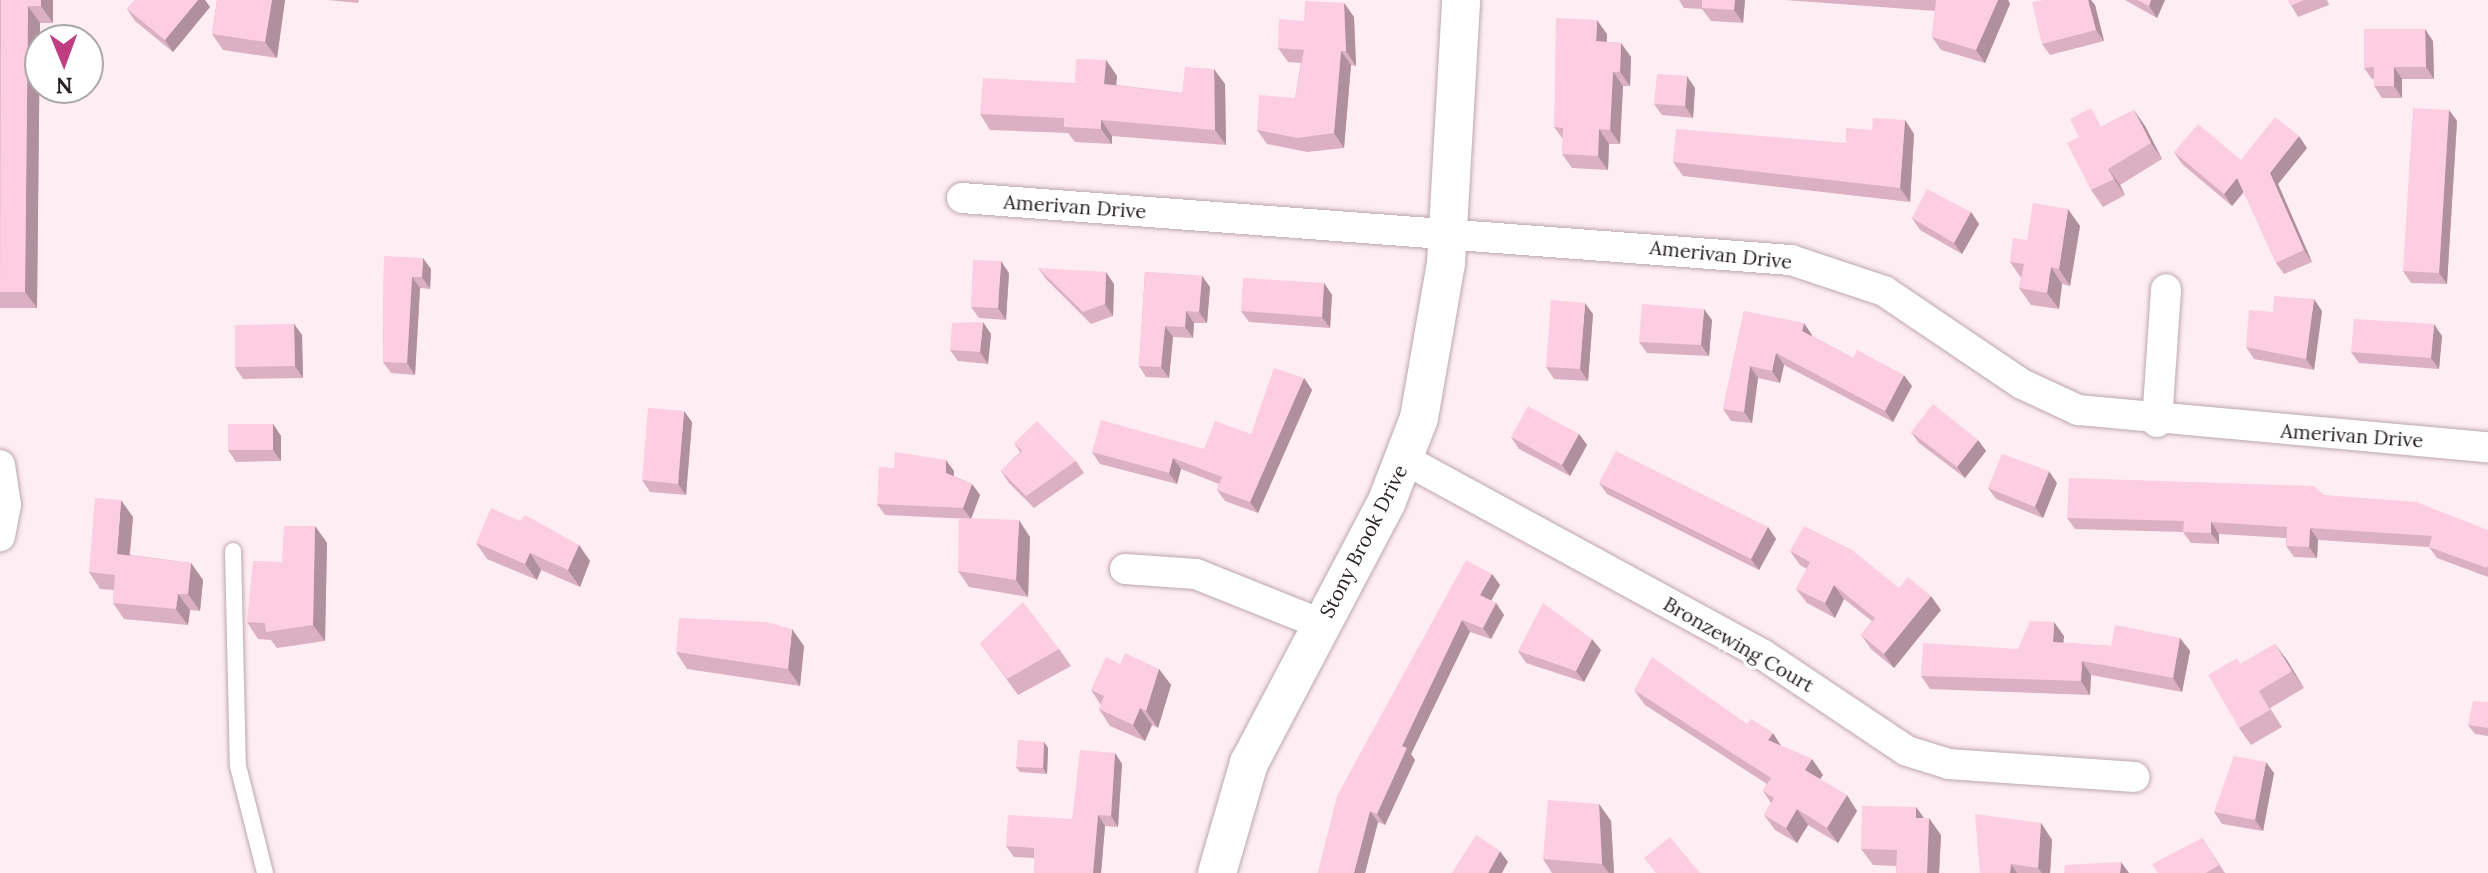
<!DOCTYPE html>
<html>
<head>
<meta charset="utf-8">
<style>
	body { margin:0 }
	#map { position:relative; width:2488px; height:873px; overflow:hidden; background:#ffedf4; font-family:Lora,serif }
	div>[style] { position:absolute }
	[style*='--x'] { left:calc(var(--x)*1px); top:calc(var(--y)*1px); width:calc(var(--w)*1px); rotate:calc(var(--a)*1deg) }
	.roads { filter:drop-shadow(0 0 2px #bca7af) drop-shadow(0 0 2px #bca7af) }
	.service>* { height:16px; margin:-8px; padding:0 8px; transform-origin:8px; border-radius:8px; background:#fff }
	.minor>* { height:30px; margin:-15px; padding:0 15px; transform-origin:15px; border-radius:15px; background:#fff }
	.tertiary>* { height:38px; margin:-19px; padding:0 19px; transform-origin:19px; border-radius:19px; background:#fff }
	.wall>* { inset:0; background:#dab0c2 }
	.shaded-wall>* { inset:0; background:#b1909e }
	.building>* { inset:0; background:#fdcde1 }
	span { translate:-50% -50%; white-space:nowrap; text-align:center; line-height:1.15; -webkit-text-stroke:7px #fff; paint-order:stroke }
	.street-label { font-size:20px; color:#292225 }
	.north { position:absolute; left:24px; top:24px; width:80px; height:80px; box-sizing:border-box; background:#fff; border:2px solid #a9a7a8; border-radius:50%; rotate:179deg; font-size:22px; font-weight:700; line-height:32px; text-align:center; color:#292225 }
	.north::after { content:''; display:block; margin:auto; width:28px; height:36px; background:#c13d82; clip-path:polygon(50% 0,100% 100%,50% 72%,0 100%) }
</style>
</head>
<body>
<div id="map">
	<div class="roads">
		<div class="service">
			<i style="--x:233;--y:551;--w:215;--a:88.7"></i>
			<i style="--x:238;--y:766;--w:110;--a:75.8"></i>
		</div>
		<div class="minor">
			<i style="--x:962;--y:198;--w:831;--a:4.28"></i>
			<i style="--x:1791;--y:260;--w:98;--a:18.4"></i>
			<i style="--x:1884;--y:291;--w:166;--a:34"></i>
			<i style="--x:2022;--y:384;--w:62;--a:24.9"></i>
			<i style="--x:2078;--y:410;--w:412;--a:5.2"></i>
			<i style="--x:2157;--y:422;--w:133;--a:-86.1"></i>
			<i style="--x:1404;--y:459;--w:408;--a:28.6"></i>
			<i style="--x:1762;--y:654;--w:174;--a:33.8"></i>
			<i style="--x:1907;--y:751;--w:44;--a:17.2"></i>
			<i style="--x:1949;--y:764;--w:186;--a:4"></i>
			<i style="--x:0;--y:465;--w:40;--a:81.5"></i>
			<i style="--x:6;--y:505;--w:32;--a:101"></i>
			<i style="--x:1125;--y:569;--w:71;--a:4"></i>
			<i style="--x:1196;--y:574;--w:135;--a:21.8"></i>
		</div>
		<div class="tertiary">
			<i style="--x:1217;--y:873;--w:115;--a:-73.8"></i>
			<i style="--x:1249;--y:763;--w:296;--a:-62.2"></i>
			<i style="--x:1387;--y:501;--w:89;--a:-68.9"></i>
			<i style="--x:1419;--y:418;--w:157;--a:-80.1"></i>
			<i style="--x:1446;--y:263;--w:263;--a:-86.7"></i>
		</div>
	</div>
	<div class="wall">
		<i style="clip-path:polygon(0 0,53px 0,53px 23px,40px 23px,37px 308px,0 308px)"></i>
		<i style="clip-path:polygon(135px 0,205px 0,210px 7px,173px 52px,135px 21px,127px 9px)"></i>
		<i style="clip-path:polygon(217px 0,285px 0,277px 58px,223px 50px,212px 34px)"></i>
		<i style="clip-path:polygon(328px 0,359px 0,358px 3px)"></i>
		<i style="clip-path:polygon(1679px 0,1745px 0,1743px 23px,1711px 21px,1702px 9px,1684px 8px)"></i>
		<i style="clip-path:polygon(1785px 0,2008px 0,2010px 4px,1985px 63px,1941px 50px,1932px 37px,1935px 11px)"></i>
		<i style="clip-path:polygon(2044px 0,2091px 0,2095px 5px,2104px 41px,2050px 55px,2042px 44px)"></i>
		<i style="clip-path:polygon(2125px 0,2165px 0,2157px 18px)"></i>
		<i style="clip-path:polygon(2288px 0,2327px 0,2329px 5px,2298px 17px)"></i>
		<i style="clip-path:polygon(1344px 3px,1354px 17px,1356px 66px,1351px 65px,1344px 148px,1307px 152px,1267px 144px,1257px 130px,1295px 98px,1301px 63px,1288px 62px,1278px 48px)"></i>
		<i style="clip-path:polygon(1607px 34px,1607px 42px,1621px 43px,1631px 57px,1630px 86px,1623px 86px,1620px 144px,1609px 144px,1608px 170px,1572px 168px,1562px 154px,1563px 139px,1554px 127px)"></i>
		<i style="clip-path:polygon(2433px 41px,2434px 79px,2402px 79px,2402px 98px,2382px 98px,2374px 86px,2374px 79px,2372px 79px,2364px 68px)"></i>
		<i style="clip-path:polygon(1106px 60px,1117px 76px,1116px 85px,1182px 93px,1225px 84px,1226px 145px,1112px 136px,1112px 144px,1075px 142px,1068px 133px,990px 130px,980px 114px,1075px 83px)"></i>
		<i style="clip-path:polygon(1695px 88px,1693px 118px,1662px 115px,1654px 104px)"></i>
		<i style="clip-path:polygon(2134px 110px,2145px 126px,2162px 159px,2120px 185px,2125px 195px,2103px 207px,2091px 190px,2103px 126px)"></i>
		<i style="clip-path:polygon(2449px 110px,2457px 121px,2447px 284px,2411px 283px,2403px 271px)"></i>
		<i style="clip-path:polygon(1905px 120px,1914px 134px,1910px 202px,1683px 176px,1673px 162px,1846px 143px,1872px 130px)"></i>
		<i style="clip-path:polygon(2307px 148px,2278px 184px,2312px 262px,2284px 274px,2276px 263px,2244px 192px,2232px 206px,2182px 164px,2174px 152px,2241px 160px)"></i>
		<i style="clip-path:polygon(1971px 212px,1979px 224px,1962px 254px,1920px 230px,1912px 218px)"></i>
		<i style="clip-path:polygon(2080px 226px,2070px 286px,2062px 284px,2059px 309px,2031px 305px,2019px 288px,2021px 278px,2010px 262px,2027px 240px)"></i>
		<i style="clip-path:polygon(384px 256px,431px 269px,430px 289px,420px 288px,415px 375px,391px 373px,383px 362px)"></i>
		<i style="clip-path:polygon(1038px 268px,1114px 284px,1113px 316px,1091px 324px,1046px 279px)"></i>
		<i style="clip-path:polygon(1145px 272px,1202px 276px,1210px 287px,1207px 323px,1194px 323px,1193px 338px,1173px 337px,1169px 378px,1146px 377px,1139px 366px)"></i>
		<i style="clip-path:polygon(1009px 273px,1006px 320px,979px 318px,971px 307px)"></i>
		<i style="clip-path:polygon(1324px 283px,1332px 295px,1330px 328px,1249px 322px,1241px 311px)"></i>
		<i style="clip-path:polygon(1744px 311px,1812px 335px,1812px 336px,1853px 358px,1912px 386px,1893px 422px,1784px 365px,1780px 383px,1758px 378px,1752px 423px,1731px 421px,1723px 409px)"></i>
		<i style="clip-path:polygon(2322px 311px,2314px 370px,2254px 359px,2246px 347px,2273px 312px)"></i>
		<i style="clip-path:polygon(1593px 314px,1588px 381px,1554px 379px,1546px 367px)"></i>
		<i style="clip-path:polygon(1712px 320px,1709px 356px,1647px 353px,1639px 342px)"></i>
		<i style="clip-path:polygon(294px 324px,302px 335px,303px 378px,243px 379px,235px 367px)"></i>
		<i style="clip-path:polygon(991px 334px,988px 364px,958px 361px,950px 350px)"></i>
		<i style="clip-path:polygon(2442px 336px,2439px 369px,2359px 363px,2351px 352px)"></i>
		<i style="clip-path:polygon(1304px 378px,1312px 390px,1258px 513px,1225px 501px,1217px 490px,1219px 484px,1181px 469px,1177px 484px,1100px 464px,1092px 452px,1204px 449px,1251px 434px)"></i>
		<i style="clip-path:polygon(692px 422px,686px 495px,650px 492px,642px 480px)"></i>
		<i style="clip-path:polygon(273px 424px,281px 436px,281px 461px,236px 462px,228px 450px)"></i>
		<i style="clip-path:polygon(1911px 432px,1978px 440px,1986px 451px,1965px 478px,1919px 443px)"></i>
		<i style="clip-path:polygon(1579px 434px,1587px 445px,1570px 476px,1519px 449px,1511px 437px)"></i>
		<i style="clip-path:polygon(1014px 443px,1076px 461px,1084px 473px,1034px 508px,1009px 483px,1001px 471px,1020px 452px)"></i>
		<i style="clip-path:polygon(954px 471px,954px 476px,972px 484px,980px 495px,971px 519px,885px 515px,877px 504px)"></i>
		<i style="clip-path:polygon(1599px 483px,1768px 527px,1776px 539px,1759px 570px,1607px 494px)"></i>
		<i style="clip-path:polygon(2057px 483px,2043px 518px,1996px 499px,1988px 488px)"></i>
		<i style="clip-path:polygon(2324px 495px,2488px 530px,2488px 577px,2437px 558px,2429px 547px,2318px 540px,2317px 558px,2294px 557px,2286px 546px,2286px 538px,2219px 534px,2219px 544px,2191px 543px,2183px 532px,2075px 529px,2067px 518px)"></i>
		<i style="clip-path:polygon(133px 517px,130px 555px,191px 563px,203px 580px,200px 611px,190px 610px,188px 625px,124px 619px,113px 603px,114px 590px,100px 589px,89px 572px)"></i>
		<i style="clip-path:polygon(315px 526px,327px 543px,325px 641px,277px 648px,271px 640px,258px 639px,247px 622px,282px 562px)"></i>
		<i style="clip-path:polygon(1030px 537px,1028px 597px,969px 587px,958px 571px)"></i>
		<i style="clip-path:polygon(476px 543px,579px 545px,590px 561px,580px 587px,541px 570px,537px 580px,487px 559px)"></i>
		<i style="clip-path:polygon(1790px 551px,1899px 588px,1941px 610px,1894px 668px,1871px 649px,1861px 635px,1872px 621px,1844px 599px,1835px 618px,1807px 603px,1796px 589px,1807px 569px,1800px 565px)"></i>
		<i style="clip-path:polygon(1492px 574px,1500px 585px,1491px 601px,1496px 603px,1504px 615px,1491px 639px,1470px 632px,1411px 754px,1415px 760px,1385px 825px,1378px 822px,1365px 873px,1318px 873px,1338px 794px)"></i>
		<i style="clip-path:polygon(2064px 636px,2063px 643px,2111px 646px,2180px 638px,2190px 651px,2182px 692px,2091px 675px,2090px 695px,1930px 689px,1921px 676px)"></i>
		<i style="clip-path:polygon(980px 643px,1059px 649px,1071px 666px,1018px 695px)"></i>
		<i style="clip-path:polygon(2275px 644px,2304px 688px,2270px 708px,2282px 727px,2251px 745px,2239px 728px,2241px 664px)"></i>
		<i style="clip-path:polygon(804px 646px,800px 686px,687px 669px,676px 652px)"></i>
		<i style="clip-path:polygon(1601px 650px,1584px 682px,1526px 663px,1518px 651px)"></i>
		<i style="clip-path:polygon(1120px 664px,1159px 669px,1171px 685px,1158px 728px,1152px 725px,1145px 741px,1110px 726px,1099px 709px,1101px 705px,1091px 690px)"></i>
		<i style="clip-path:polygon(1634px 690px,1747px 724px,1781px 746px,1812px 759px,1823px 775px,1820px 779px,1857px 811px,1838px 843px,1808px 825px,1797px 843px,1775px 830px,1764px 815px,1771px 803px,1763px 791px,1767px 784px,1645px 705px)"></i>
		<i style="clip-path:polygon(2488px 702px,2488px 736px,2475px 734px,2468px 725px)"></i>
		<i style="clip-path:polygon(1044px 742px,1048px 748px,1047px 774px,1020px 772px,1016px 767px)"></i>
		<i style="clip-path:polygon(1115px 753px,1122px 764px,1118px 827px,1105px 826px,1101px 873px,1034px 873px,1034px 858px,1014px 857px,1006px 846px,1072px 819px)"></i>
		<i style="clip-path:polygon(2274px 773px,2263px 831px,2222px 824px,2214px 812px)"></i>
		<i style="clip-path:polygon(1599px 804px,1611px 821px,1614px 873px,1552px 873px,1543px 859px)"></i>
		<i style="clip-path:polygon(1916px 807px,1924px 818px,1941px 835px,1939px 873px,1896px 873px,1896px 866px,1873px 865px,1861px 849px)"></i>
		<i style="clip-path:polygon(2041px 823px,2052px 840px,2050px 873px,1980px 873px)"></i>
		<i style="clip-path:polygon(2202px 838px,2225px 873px,2158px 873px)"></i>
	</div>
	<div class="shaded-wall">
		<i style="clip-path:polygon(41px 0,53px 0,53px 23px,41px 6px)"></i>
		<i style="clip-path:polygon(198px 0,205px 0,210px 7px,173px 52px,165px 40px)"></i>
		<i style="clip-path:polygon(272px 0,285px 0,277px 58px,265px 42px)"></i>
		<i style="clip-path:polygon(1735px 0,1745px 0,1743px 23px,1734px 10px)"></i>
		<i style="clip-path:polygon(1998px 0,2008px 0,2010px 4px,1985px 63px,1976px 50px)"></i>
		<i style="clip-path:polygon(2088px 0,2091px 0,2095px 5px,2104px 41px,2096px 30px)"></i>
		<i style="clip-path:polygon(2151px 0,2165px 0,2157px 18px,2149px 6px)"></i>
		<i style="clip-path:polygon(1344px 3px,1354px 17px,1356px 66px,1346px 51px)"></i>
		<i style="clip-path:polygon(28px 6px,40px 23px,37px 308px,25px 292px)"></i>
		<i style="clip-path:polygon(1597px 20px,1607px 34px,1606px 56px,1596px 41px)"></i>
		<i style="clip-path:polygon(2425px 29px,2433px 41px,2434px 79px,2426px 67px)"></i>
		<i style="clip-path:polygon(1621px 43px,1631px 57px,1630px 86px,1620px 72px)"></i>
		<i style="clip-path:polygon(1341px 51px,1351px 65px,1344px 148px,1334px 133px)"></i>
		<i style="clip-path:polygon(1106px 60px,1117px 76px,1115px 99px,1104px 84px)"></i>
		<i style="clip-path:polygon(2394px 67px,2402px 79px,2402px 98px,2394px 86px)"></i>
		<i style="clip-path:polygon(1214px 69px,1225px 84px,1226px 145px,1215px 130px)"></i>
		<i style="clip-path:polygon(1613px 72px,1623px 86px,1620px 144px,1610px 130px)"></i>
		<i style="clip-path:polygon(1687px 76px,1695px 88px,1693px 118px,1685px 106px)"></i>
		<i style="clip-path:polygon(2134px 110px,2145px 126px,2162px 159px,2151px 143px)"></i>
		<i style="clip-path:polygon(2449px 110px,2457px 121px,2447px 284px,2439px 273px)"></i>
		<i style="clip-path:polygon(1101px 120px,1112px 136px,1112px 144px,1101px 129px)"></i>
		<i style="clip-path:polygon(1905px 120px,1914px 134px,1910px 202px,1900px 188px)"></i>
		<i style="clip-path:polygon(1599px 129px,1609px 144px,1608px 170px,1598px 156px)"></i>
		<i style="clip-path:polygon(2299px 136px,2307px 148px,2278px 184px,2312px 262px,2304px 250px,2270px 173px)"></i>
		<i style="clip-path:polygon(2108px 169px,2120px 185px,2125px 195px,2114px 179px)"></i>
		<i style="clip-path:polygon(2237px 178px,2245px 190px,2232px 206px,2224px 194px)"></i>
		<i style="clip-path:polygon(2068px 209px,2080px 226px,2070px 286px,2059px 269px)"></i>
		<i style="clip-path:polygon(1971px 212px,1979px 224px,1962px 254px,1954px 243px)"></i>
		<i style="clip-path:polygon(423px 258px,431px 269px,430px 289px,422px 277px)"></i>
		<i style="clip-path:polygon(1001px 261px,1009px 273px,1006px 320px,998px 308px)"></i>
		<i style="clip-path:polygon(2051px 267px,2062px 284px,2059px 309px,2047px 293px)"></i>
		<i style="clip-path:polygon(1106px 272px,1114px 284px,1113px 316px,1105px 304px)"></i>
		<i style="clip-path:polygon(1202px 276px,1210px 287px,1207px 323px,1199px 312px)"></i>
		<i style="clip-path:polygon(412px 277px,420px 288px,415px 375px,407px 363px)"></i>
		<i style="clip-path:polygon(1324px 283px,1332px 295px,1330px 328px,1322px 317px)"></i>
		<i style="clip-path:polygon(2314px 299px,2322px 311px,2314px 370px,2306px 359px)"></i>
		<i style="clip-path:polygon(1585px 303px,1593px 314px,1588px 381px,1580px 369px)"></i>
		<i style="clip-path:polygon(1704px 309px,1712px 320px,1709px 356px,1701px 345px)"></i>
		<i style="clip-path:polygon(1186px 311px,1194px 323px,1193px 338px,1185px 327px)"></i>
		<i style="clip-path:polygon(983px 322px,991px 334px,988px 364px,980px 352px)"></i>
		<i style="clip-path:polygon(1804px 323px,1812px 335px,1810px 342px,1802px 331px)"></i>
		<i style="clip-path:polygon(294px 324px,302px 335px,303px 378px,295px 366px)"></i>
		<i style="clip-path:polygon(2434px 324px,2442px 336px,2439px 369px,2431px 358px)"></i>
		<i style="clip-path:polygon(1165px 326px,1173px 337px,1169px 378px,1161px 367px)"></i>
		<i style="clip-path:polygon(1776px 353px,1784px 365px,1780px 383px,1772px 371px)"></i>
		<i style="clip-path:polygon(1750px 366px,1758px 378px,1752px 423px,1744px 412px)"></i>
		<i style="clip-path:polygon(1904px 375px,1912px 386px,1893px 422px,1885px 411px)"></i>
		<i style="clip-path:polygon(1304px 378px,1312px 390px,1258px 513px,1250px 502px)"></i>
		<i style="clip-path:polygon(684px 411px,692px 422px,686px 495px,678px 484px)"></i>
		<i style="clip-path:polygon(273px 424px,281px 436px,281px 461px,273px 450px)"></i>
		<i style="clip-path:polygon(1579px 434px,1587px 445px,1570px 476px,1562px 465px)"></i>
		<i style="clip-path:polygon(1978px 440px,1986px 451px,1965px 478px,1957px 467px)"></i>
		<i style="clip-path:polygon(1173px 458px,1181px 469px,1177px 484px,1169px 473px)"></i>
		<i style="clip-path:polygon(946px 460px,954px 471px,953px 484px,946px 473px)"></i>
		<i style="clip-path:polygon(2049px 471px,2057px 483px,2043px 518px,2035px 507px)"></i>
		<i style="clip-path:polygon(972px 484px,980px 495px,971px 519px,963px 508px)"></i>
		<i style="clip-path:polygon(121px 500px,133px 517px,128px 570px,117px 554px)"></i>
		<i style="clip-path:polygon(1019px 520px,1030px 537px,1028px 597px,1016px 580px)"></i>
		<i style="clip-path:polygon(2211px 522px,2219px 534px,2219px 544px,2211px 533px)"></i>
		<i style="clip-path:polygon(315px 526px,327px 543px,325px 641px,313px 625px)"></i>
		<i style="clip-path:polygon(1768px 527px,1776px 539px,1759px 570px,1751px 559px)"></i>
		<i style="clip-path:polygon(2310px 528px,2318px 540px,2317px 558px,2309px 547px)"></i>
		<i style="clip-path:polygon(579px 545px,590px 561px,580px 587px,568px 570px)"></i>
		<i style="clip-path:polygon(530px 553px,541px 570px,537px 580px,525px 564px)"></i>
		<i style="clip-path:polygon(191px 563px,203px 580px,200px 611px,188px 594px)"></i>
		<i style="clip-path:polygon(1492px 574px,1500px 585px,1488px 606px,1480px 595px)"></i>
		<i style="clip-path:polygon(1834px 585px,1844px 599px,1835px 618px,1825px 603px)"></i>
		<i style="clip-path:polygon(178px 594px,190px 610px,188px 625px,176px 609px)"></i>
		<i style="clip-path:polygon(1931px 596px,1941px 610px,1894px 668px,1884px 654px)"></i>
		<i style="clip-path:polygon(1496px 603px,1504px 615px,1491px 639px,1483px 628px)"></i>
		<i style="clip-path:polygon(1462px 620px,1470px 632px,1411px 754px,1415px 760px,1385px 825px,1377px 814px,1402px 746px)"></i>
		<i style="clip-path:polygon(2054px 622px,2064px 636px,2062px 656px,2053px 642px)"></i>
		<i style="clip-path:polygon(792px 629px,804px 646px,800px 686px,788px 669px)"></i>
		<i style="clip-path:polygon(2180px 638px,2190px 651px,2182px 692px,2173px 678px)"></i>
		<i style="clip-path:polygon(1592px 639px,1601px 650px,1584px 682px,1576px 671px)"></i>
		<i style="clip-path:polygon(2275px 644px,2287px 660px,2304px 688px,2292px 671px)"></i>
		<i style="clip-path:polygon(2082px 661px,2091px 675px,2090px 695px,2081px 681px)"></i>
		<i style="clip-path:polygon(1159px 669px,1171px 685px,1158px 728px,1146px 711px)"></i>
		<i style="clip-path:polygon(1140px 708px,1152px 725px,1145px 741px,1133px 725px)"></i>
		<i style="clip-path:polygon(1773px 733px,1783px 749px,1768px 740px)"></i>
		<i style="clip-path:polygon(1044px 742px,1048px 748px,1047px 774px,1043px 768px)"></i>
		<i style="clip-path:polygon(1115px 753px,1122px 764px,1118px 827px,1111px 816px)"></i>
		<i style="clip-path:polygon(1812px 759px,1823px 775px,1816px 785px,1805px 770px)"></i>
		<i style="clip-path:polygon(2266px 762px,2274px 773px,2263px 831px,2255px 820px)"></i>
		<i style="clip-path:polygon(1847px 795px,1857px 811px,1838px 843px,1827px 828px)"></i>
		<i style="clip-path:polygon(1599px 804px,1611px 821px,1614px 873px,1609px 873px,1602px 864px)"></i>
		<i style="clip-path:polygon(1916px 807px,1928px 824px,1916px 818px)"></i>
		<i style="clip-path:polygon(1797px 809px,1808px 825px,1797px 843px,1786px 828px)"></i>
		<i style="clip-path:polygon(1370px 811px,1378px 822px,1365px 873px,1354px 873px)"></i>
		<i style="clip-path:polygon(1098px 815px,1105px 826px,1101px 873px,1093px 873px)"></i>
		<i style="clip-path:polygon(1929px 818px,1941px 835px,1939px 873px,1927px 873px)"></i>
		<i style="clip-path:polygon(2041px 823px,2052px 840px,2050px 873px,2042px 873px,2038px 868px)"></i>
		<i style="clip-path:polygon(1500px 851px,1508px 862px,1502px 873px,1488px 873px)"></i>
		<i style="clip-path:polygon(2121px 862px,2129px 873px,2120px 873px)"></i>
		<i style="clip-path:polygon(2011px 864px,2017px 873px,2010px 873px)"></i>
	</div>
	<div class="building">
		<i style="clip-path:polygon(1px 0,41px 0,41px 6px,28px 6px,25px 292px,0 292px)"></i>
		<i style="clip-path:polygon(135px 0,198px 0,165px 40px,127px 9px)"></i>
		<i style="clip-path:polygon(217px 0,272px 0,265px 42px,212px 34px)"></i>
		<i style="clip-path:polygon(1702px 0,1735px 0,1734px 10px,1702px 8px)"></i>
		<i style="clip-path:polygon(1936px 0,1998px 0,1976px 50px,1932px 37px)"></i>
		<i style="clip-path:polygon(2044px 0,2088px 0,2096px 30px,2042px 44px,2032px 2px)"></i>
		<i style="clip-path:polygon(2137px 0,2151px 0,2149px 6px)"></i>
		<i style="clip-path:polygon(2288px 0,2304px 0,2290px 6px)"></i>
		<i style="clip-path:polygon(1305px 1px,1344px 3px,1346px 51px,1341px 51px,1334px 133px,1297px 138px,1257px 130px,1259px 95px,1295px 98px,1304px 50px,1278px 48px,1279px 19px,1304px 21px)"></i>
		<i style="clip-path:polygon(1556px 18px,1597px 20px,1596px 41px,1621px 43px,1620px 72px,1613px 72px,1610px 130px,1599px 129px,1598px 156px,1562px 154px,1563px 128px,1554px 127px)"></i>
		<i style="clip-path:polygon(2364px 29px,2425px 29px,2426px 67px,2394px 67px,2394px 86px,2374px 86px,2374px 67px,2364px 68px)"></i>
		<i style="clip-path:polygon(1076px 59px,1106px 60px,1104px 84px,1182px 93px,1185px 67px,1214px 69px,1215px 130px,1101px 120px,1101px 129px,1064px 127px,1064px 118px,980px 114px,983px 78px,1075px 83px)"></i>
		<i style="clip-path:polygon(1657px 74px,1687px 76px,1685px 106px,1654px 104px)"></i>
		<i style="clip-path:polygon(2091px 108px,2101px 127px,2134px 110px,2151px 143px,2108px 169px,2114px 179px,2091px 190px,2067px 143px,2079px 137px,2070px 119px)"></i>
		<i style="clip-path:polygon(2413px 108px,2449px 110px,2439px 273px,2403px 271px)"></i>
		<i style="clip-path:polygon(2275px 117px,2299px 136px,2270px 173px,2304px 250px,2276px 263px,2237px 178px,2224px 194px,2174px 152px,2198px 124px,2241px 160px)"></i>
		<i style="clip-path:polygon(1873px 118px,1905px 120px,1900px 188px,1673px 162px,1676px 129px,1846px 143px,1846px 128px,1872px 130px)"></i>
		<i style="clip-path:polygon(1927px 189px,1971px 212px,1954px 243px,1912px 218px)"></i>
		<i style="clip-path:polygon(2033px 203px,2068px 209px,2059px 269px,2051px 267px,2047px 293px,2019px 288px,2024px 264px,2010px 262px,2013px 238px,2027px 240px)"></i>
		<i style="clip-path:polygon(384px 256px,423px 258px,422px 277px,412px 277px,407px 363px,383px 362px)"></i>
		<i style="clip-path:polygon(973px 260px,1001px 261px,998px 308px,971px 307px)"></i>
		<i style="clip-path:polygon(1038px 268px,1106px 272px,1105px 304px,1083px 312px)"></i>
		<i style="clip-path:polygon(1145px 272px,1202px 276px,1199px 312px,1186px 311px,1185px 327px,1165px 326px,1161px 367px,1139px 366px)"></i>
		<i style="clip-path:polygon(1243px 278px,1324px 283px,1322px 317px,1241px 311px)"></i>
		<i style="clip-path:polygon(2274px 296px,2314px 299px,2306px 359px,2246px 347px,2249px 310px,2273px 312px)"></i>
		<i style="clip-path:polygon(1551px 300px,1585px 303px,1580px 369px,1546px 367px)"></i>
		<i style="clip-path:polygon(1642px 304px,1704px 309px,1701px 345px,1639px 342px)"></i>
		<i style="clip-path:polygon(1744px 311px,1804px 323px,1802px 331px,1853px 358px,1857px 350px,1904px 375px,1885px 411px,1776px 353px,1772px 371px,1750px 366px,1744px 412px,1723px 409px)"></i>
		<i style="clip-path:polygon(2354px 319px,2434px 324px,2431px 358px,2351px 352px)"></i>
		<i style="clip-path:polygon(983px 322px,980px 352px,950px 350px,952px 323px)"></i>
		<i style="clip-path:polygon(294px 324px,295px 366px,235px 367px,235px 325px)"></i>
		<i style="clip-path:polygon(1274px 368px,1304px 378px,1250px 502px,1217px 490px,1222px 477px,1173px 458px,1169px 473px,1092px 452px,1101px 420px,1204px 449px,1215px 421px,1251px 434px)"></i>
		<i style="clip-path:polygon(1933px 404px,1978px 440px,1957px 467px,1911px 432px)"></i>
		<i style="clip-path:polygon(1528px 406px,1579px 434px,1562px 465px,1511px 437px)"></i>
		<i style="clip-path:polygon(648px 408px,684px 411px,678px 484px,642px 480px)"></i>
		<i style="clip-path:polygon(1037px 421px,1076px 461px,1026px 496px,1001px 471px,1022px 451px,1014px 443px)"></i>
		<i style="clip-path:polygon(228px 424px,273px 424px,273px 450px,228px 450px)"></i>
		<i style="clip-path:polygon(1616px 451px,1768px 527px,1751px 559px,1599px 483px)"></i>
		<i style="clip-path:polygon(895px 452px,946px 460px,946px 473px,972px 484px,963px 508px,877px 504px,879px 467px,894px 468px)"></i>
		<i style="clip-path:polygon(2002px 454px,2049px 471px,2035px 507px,1988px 488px)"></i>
		<i style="clip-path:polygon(2069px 478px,2314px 486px,2324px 495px,2416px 502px,2488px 530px,2488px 565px,2487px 568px,2429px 547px,2432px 536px,2310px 528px,2309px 547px,2286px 546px,2287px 527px,2211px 522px,2211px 533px,2183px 532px,2184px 521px,2067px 518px)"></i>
		<i style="clip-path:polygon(95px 498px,121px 500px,117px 554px,191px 563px,188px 594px,178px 594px,176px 609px,113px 603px,115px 575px,89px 572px)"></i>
		<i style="clip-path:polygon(491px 508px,520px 521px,525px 515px,579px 545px,568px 570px,530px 553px,525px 564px,476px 543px)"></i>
		<i style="clip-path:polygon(959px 518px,1019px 520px,1016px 580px,958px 571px)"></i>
		<i style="clip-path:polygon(284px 526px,315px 526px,313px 625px,266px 632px,265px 623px,247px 622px,253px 561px,282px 562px)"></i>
		<i style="clip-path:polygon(1804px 526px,1852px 550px,1899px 588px,1908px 577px,1931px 596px,1884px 654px,1861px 635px,1875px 618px,1834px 585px,1825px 603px,1796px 589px,1810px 562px,1790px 551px)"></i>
		<i style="clip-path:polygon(1466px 560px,1492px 574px,1480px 595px,1496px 603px,1483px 628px,1462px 620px,1402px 746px,1407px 748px,1377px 814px,1370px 811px,1354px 873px,1318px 873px,1338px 794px)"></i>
		<i style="clip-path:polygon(1023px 602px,1059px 649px,1007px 679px,980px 643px)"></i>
		<i style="clip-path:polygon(1543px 603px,1592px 639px,1576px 671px,1518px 651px)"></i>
		<i style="clip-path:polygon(679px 618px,766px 622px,792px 629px,788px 669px,676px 652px)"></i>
		<i style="clip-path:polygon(2030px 621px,2054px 622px,2053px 642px,2111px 646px,2115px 625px,2180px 638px,2173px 678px,2082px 661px,2081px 681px,1921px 676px,1923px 643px,2018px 649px)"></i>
		<i style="clip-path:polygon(2275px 644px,2292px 671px,2259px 691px,2270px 710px,2239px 728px,2208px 675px,2237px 658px,2240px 664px)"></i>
		<i style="clip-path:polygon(1125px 653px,1159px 669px,1146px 711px,1140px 708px,1133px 725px,1099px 709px,1104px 696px,1091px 690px,1106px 657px,1120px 664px)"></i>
		<i style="clip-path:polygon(1652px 657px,1747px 724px,1751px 719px,1773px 733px,1768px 740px,1812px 759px,1805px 770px,1847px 795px,1827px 828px,1797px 809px,1786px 828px,1764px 815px,1774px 798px,1763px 791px,1771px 778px,1634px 690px)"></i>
		<i style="clip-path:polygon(2473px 701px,2488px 702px,2488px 728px,2468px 725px)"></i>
		<i style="clip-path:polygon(1018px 740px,1044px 742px,1043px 768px,1016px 767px)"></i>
		<i style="clip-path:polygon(1080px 750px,1115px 753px,1111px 816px,1098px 815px,1093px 873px,1034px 873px,1034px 848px,1006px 846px,1008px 815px,1072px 819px)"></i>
		<i style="clip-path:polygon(2234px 756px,2266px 762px,2255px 820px,2214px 812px)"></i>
		<i style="clip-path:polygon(1548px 800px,1599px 804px,1602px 864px,1543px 859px)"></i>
		<i style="clip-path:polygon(1862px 806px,1916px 807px,1916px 818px,1929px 818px,1927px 873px,1896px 873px,1897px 850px,1861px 849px)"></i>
		<i style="clip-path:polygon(1975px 814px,2041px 823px,2038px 868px,2011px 864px,2010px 873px,1980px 873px)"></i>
		<i style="clip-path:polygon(1476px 835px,1500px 851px,1488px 873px,1452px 873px)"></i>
		<i style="clip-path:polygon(1670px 837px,1700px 873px,1656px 873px,1644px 858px)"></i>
		<i style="clip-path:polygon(2202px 838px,2219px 865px,2206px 873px,2158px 873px,2152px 864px)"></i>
		<i style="clip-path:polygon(2121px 862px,2120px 873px,2064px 873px,2065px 865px)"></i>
	</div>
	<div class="street-label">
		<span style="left:1075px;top:206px;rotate:4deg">Amerivan Drive</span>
		<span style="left:1721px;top:254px;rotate:6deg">Amerivan Drive</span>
		<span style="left:2352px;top:435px;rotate:4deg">Amerivan Drive</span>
		<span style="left:1363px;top:541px;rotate:-63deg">Stony Brook Drive</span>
		<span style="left:1739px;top:644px;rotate:30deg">Bronzewing Court</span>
	</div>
	<div class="north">N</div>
</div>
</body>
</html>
